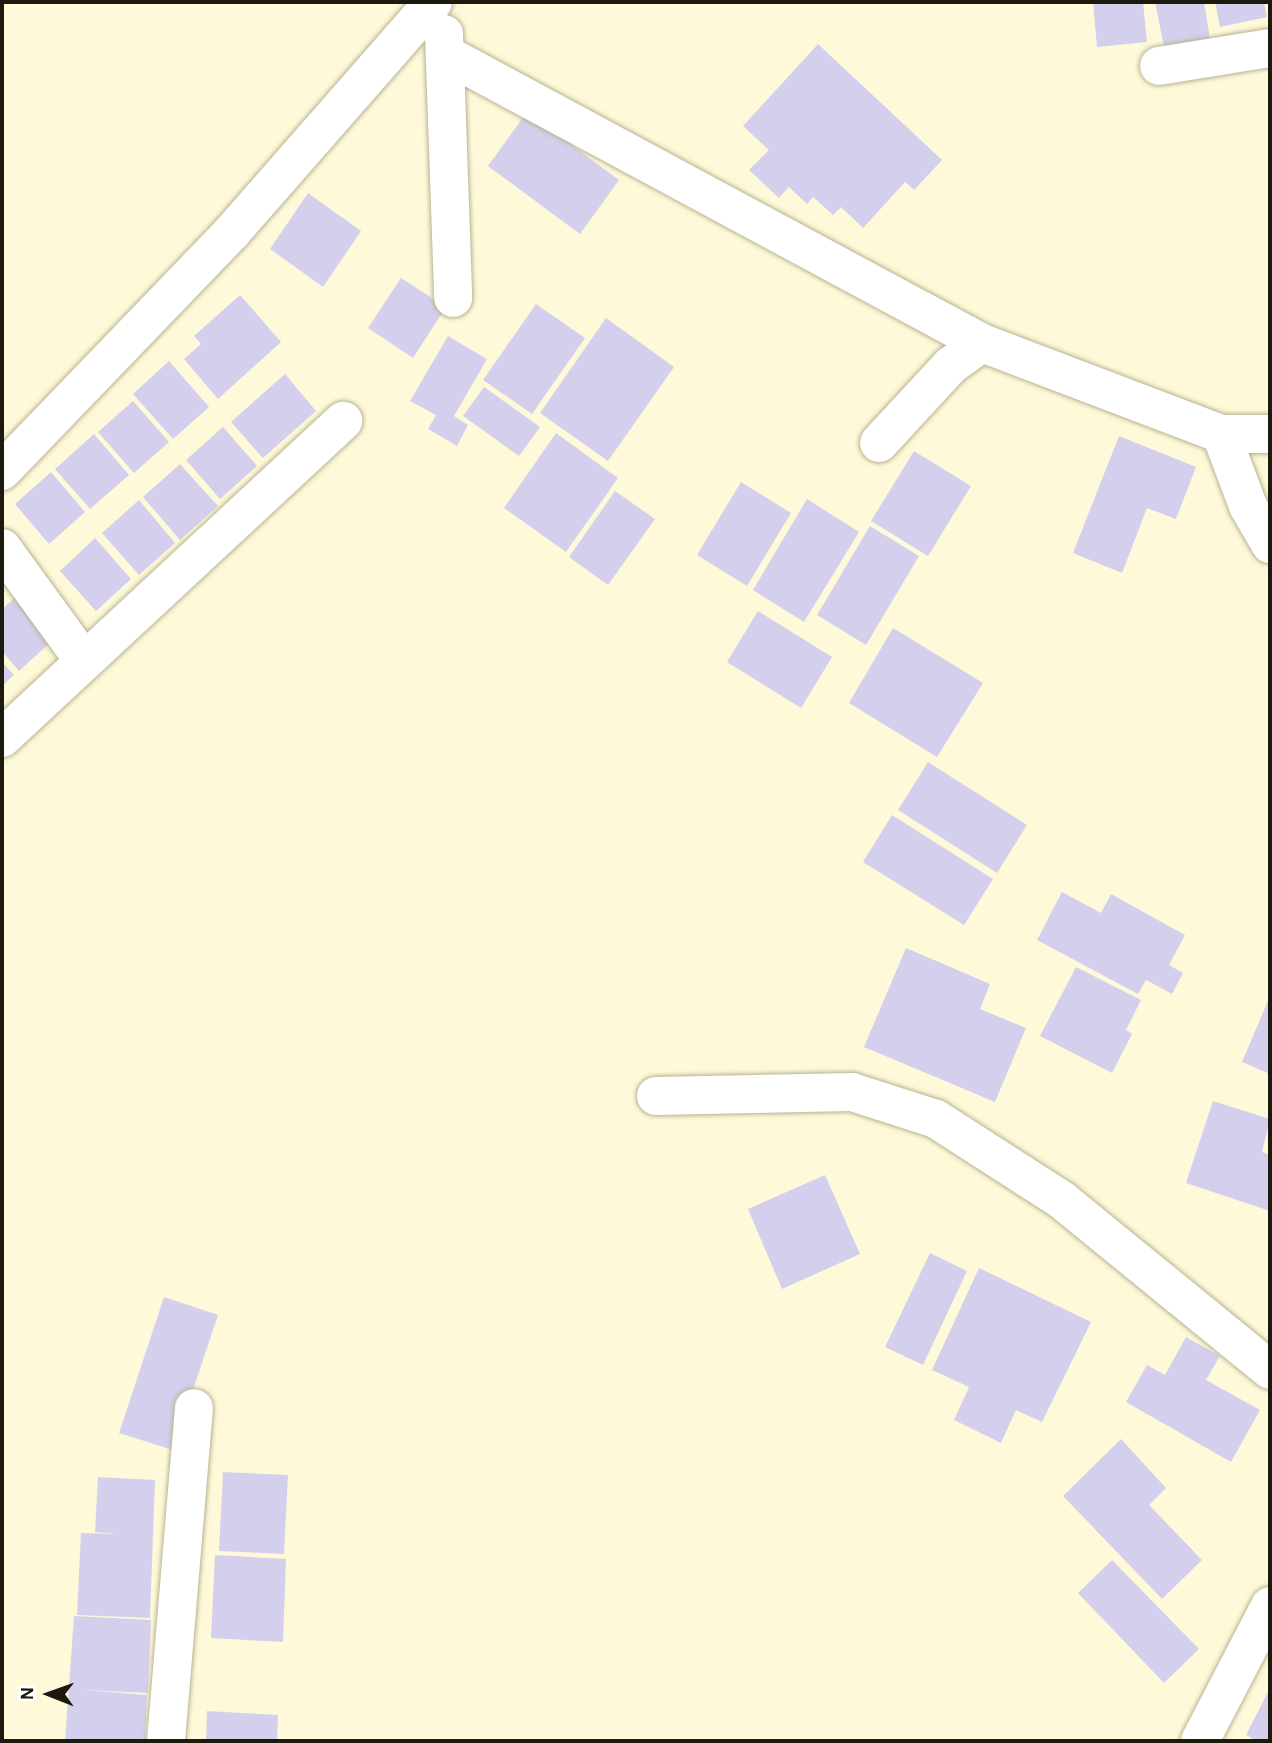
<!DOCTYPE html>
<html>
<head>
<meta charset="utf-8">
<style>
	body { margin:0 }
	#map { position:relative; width:1272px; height:1743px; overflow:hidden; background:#fef9d8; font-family:"Alegreya Sans",sans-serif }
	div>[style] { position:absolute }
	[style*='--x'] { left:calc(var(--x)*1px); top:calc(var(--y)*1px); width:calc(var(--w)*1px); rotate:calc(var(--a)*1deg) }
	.building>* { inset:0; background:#d5cfee }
	.roads { filter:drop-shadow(0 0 2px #b8b393) drop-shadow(0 0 2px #b8b393) }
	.minor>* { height:38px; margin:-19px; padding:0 19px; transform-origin:19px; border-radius:19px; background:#fff }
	span { translate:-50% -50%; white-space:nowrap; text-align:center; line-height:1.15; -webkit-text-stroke:6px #fff; paint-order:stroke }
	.frame { position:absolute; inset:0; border:4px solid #1c1a0e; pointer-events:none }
	.north { position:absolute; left:14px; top:1659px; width:70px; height:70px; -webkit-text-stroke:5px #fff; paint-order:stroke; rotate:271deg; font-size:19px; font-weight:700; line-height:28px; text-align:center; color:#1c1a0e }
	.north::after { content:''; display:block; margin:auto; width:24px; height:32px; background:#1c1a0e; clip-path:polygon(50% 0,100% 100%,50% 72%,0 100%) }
</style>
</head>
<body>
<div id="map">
	<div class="building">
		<i style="clip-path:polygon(1093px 2px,1143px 2px,1147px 42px,1097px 47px)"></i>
		<i style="clip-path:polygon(1155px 2px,1204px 2px,1210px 39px,1164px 47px)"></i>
		<i style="clip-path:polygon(1215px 2px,1264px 2px,1267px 17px,1220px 27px)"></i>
		<i style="clip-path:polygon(818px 44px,942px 160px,914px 190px,905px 182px,863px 228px,841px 207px,833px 215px,813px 197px,807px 204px,789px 187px,779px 198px,749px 170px,769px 150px,743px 126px)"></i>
		<i style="clip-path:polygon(527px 112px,619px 180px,580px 234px,488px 166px)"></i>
		<i style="clip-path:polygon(308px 193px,361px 231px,323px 287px,270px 249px)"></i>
		<i style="clip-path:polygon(401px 278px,446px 307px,413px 358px,368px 328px)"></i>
		<i style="clip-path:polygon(240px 295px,281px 342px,218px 399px,184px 359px,201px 344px,194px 336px)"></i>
		<i style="clip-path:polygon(536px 304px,585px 338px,532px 414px,483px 380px)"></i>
		<i style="clip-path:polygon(606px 318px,674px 367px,608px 461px,540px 413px)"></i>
		<i style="clip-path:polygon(448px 336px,487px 359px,454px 416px,468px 425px,457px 446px,428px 429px,436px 415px,410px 401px)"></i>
		<i style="clip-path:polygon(169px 361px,209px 407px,173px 439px,133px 394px)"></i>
		<i style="clip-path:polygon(285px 374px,316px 411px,263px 458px,231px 422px)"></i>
		<i style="clip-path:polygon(484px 387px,540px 427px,519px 456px,463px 416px)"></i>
		<i style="clip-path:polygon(133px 401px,169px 442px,134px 473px,98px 432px)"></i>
		<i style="clip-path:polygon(223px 427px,257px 466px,220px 499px,186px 460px)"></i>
		<i style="clip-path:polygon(556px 433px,618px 478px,566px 552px,504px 508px)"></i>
		<i style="clip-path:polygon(94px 434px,129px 475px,90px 509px,55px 469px)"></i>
		<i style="clip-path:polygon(1119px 436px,1196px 467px,1176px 519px,1147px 508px,1122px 573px,1073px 553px)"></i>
		<i style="clip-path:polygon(914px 451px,971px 486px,928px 556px,871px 521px)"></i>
		<i style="clip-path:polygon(180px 464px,218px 506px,180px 540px,143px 497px)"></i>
		<i style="clip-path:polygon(51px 472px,85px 512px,49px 544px,15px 504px)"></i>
		<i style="clip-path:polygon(741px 482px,791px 513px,747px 586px,697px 555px)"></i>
		<i style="clip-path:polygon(615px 491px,655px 519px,608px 585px,569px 557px)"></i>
		<i style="clip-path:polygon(807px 499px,859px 532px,804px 622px,753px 590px)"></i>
		<i style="clip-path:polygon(139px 500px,175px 543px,139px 575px,102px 533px)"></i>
		<i style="clip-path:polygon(870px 526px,919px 556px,866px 645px,817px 615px)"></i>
		<i style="clip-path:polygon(95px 538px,131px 579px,96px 611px,60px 571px)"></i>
		<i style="clip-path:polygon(16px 597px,53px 640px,19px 671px,2px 651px,2px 609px)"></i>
		<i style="clip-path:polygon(758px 611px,832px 657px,801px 708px,727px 662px)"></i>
		<i style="clip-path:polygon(893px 628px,983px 683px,937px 757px,849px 703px)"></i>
		<i style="clip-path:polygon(2px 662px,14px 675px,2px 686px)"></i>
		<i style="clip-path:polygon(928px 762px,1027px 825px,997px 873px,898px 810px)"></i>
		<i style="clip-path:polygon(892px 815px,993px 879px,964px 925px,863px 862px)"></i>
		<i style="clip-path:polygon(1062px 892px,1101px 913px,1111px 894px,1185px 935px,1169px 965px,1183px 973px,1172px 994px,1146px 980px,1138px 994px,1037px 940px)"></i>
		<i style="clip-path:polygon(906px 948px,990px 984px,980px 1009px,1026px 1028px,995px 1102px,864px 1047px)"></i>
		<i style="clip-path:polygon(1076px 967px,1141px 1000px,1126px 1030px,1132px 1034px,1112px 1073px,1040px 1036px)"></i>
		<i style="clip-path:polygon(1270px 996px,1270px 1074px,1242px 1062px)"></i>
		<i style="clip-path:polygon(1213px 1101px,1270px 1119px,1262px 1152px,1270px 1155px,1270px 1211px,1186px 1183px)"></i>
		<i style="clip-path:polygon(825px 1175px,860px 1254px,782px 1289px,748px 1209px)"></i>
		<i style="clip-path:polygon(930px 1253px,967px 1271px,923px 1365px,885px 1347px)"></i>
		<i style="clip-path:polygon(979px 1268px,1091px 1322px,1042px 1422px,1016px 1410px,1001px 1443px,954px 1420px,969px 1387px,932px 1370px)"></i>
		<i style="clip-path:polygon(164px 1297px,218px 1315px,173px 1450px,119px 1433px)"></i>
		<i style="clip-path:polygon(1186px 1337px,1220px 1356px,1206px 1380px,1260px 1410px,1231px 1462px,1126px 1402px,1147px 1365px,1165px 1375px)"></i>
		<i style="clip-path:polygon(1121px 1439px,1166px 1488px,1149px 1505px,1202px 1560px,1162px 1599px,1063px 1496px)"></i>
		<i style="clip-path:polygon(223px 1472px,288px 1475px,284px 1554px,219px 1551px)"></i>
		<i style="clip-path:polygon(98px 1477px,155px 1480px,150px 1618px,77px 1615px,81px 1533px,117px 1534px,95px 1532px)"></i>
		<i style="clip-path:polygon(215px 1555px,286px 1559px,283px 1642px,211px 1638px)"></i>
		<i style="clip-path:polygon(1112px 1560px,1199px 1649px,1164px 1683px,1078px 1593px)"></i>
		<i style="clip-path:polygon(74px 1616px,151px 1620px,148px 1693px,82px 1690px,147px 1695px,145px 1741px,65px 1741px)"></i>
		<i style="clip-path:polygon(1270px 1688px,1270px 1741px,1257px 1741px,1246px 1735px)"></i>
		<i style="clip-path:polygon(207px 1711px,278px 1715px,277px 1741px,206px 1741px)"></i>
	</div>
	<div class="roads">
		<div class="minor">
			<i style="--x:444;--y:34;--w:264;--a:88"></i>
			<i style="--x:445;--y:54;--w:610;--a:28.29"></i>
			<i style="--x:1159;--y:66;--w:112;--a:-9.2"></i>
			<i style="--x:1221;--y:434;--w:77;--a:69.4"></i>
			<i style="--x:1248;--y:506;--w:44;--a:59.9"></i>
			<i style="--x:879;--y:443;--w:105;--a:-47.3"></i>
			<i style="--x:950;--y:366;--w:39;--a:-36"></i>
			<i style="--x:982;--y:343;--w:256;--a:20.8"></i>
			<i style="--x:1221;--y:434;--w:49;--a:0"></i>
			<i style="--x:2;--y:471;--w:332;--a:-46.1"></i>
			<i style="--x:232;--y:232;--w:305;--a:-48.8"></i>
			<i style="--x:2;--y:548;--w:140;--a:54"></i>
			<i style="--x:2;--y:738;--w:466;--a:-42.9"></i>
			<i style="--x:656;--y:1096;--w:196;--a:-1.2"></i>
			<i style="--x:852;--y:1092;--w:88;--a:17.8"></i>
			<i style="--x:936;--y:1119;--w:151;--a:32.8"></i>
			<i style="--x:1063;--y:1201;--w:267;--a:39.2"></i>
			<i style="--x:166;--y:1741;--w:334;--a:-85.2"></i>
			<i style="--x:1200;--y:1741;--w:152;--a:-62.6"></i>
		</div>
	</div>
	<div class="frame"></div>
	<div class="north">N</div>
</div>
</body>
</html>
